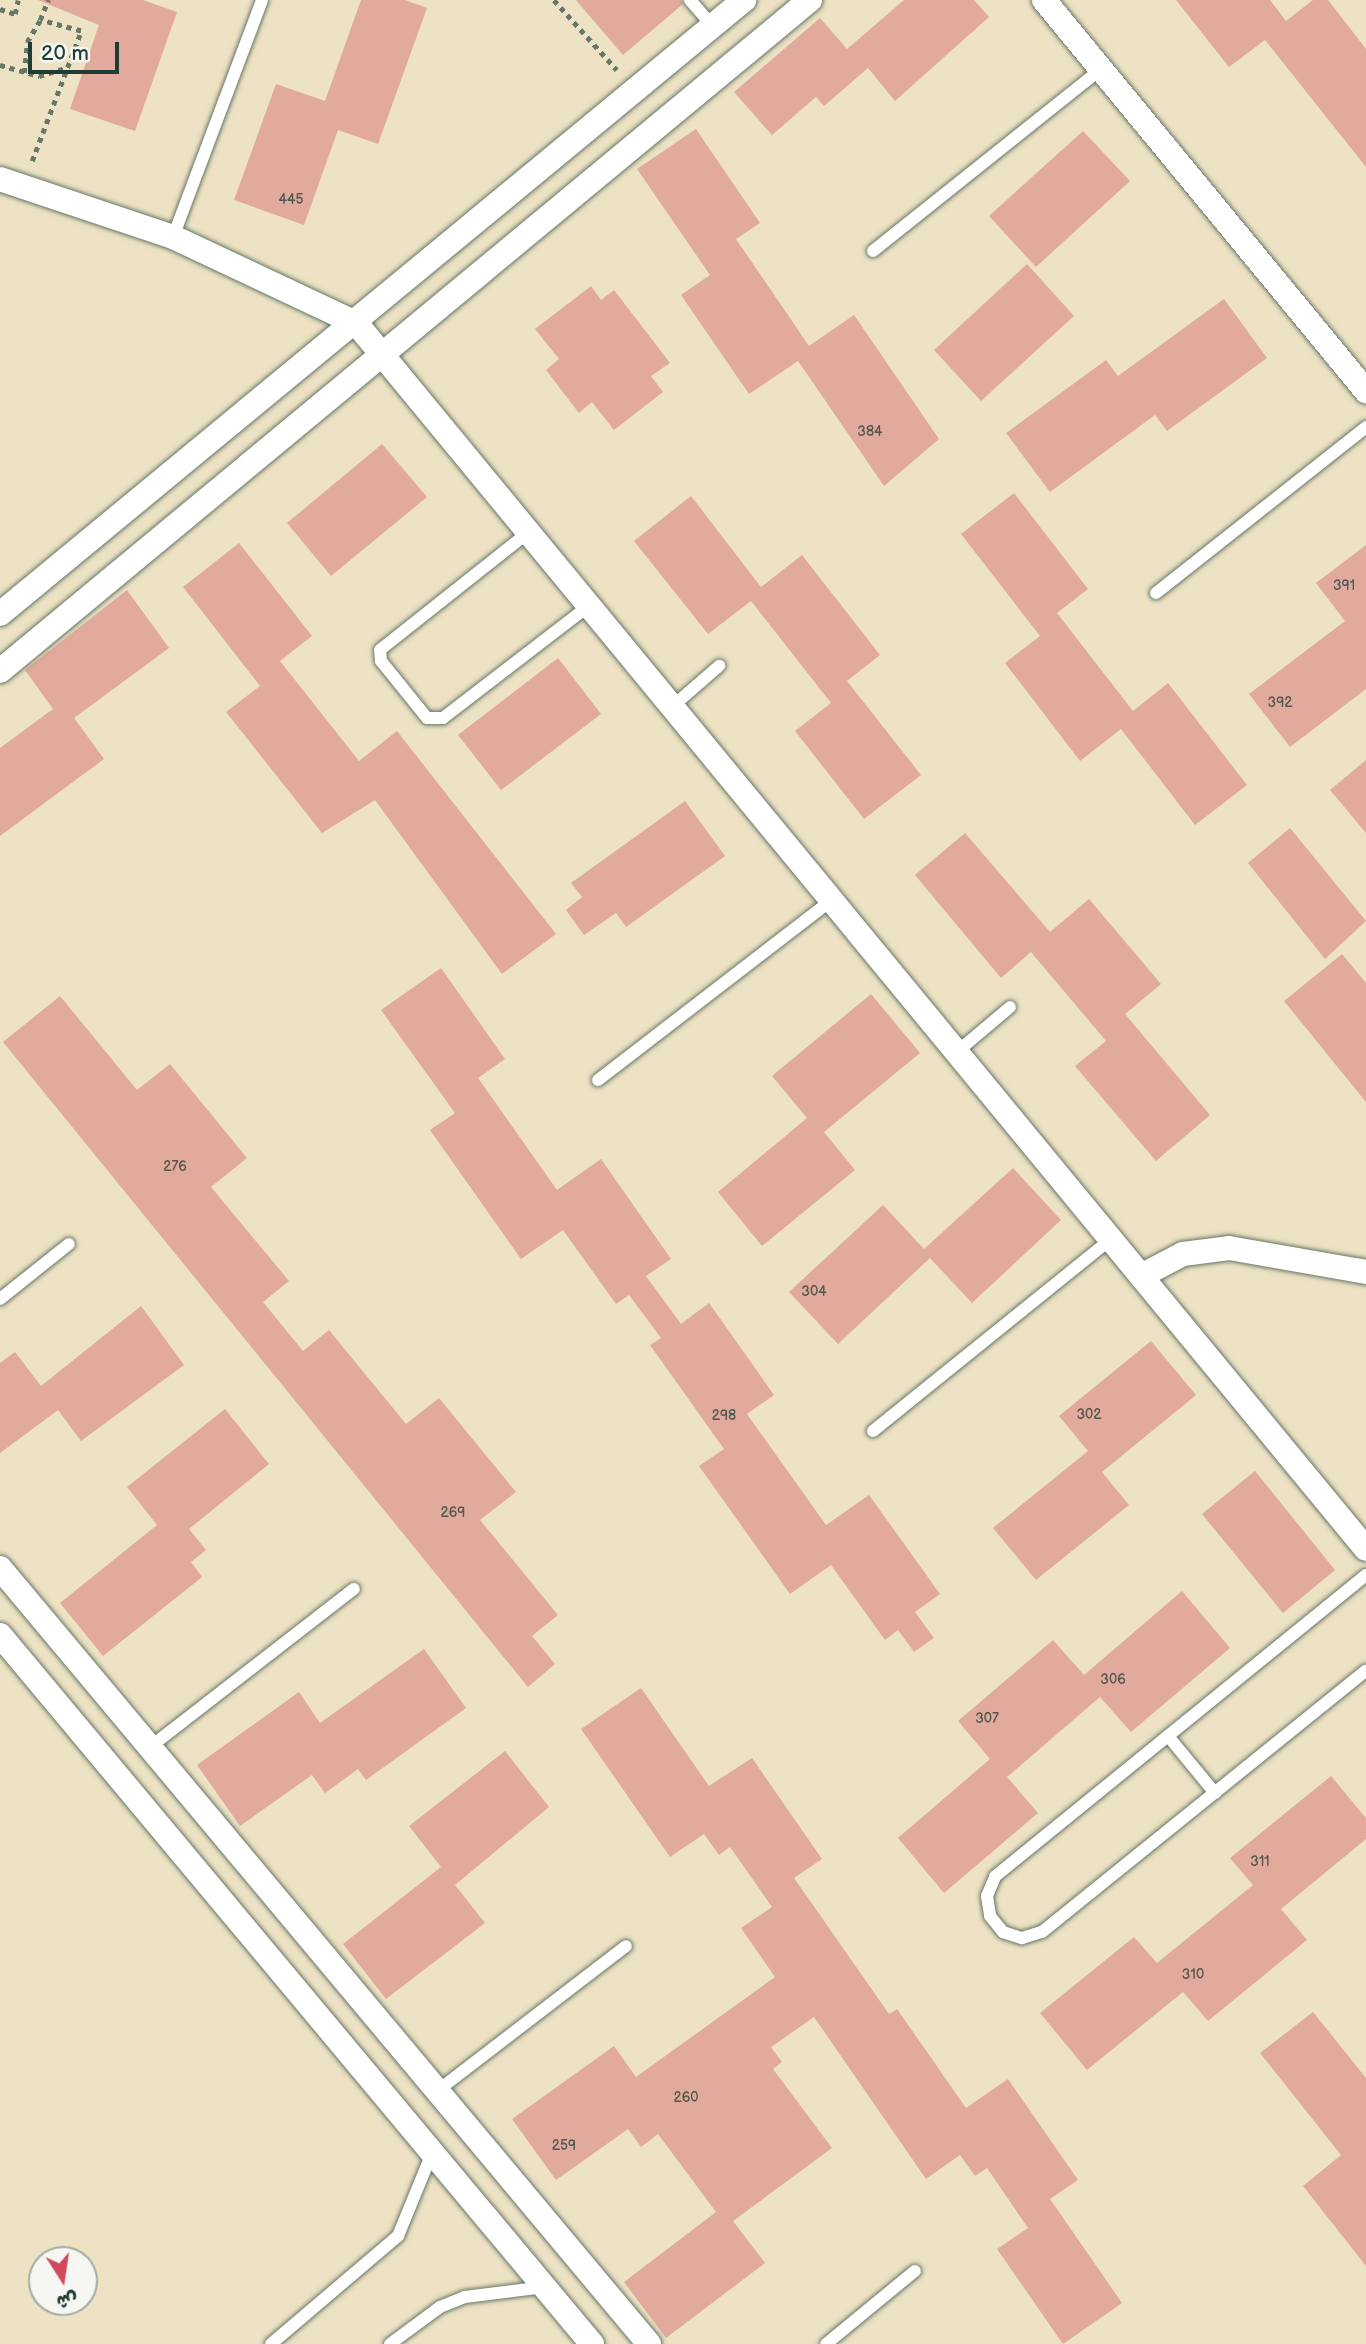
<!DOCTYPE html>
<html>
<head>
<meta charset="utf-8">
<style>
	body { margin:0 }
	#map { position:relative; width:1366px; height:2344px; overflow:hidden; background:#ede2c4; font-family:"Balsamiq Sans","Playpen Sans Arabic",sans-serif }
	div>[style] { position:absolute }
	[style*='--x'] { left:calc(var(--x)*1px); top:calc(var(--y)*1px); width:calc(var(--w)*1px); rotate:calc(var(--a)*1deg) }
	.building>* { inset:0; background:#e1aa9c }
	.path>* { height:4.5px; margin-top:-2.25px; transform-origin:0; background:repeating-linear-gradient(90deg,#677766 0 5px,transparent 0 10px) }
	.roads { filter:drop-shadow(0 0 2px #677766) drop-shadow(0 0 2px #677766) }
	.service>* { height:12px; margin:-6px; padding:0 6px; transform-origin:6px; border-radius:6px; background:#fff }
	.minor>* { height:24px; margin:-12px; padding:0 12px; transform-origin:12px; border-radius:12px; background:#fff }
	span { translate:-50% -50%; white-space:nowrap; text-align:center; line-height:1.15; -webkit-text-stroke:5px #f6f6f2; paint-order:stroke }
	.number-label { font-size:14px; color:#50584e }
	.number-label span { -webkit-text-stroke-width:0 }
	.north { position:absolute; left:28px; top:2246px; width:70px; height:70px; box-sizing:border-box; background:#f6f6f2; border:2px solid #a0aca6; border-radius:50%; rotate:168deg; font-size:19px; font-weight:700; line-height:28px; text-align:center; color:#1f3d34 }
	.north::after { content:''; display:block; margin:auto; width:24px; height:32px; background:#d1495b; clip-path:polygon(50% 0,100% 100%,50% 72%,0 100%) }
	.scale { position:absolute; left:28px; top:42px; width:91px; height:32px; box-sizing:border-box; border:4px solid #1f3d34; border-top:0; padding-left:9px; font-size:21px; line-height:24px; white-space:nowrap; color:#1f3d34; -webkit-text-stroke:5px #f6f6f2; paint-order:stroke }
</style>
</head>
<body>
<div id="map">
	<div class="building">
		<i style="clip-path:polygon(38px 0,143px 0,177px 12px,135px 131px,70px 109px,99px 25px)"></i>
		<i style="clip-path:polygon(361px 0,405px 0,427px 8px,378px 144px,338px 130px,304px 225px,234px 200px,276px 84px,325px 101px)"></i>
		<i style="clip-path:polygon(576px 0,681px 0,683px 4px,623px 55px)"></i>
		<i style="clip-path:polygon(904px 0,974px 0,989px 17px,895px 101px,868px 68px,824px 106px,816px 97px,772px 135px,734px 92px,820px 18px,847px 49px)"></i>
		<i style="clip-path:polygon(1176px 0,1270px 0,1286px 21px,1313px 0,1328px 0,1366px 49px,1366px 167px,1265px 40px,1229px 67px)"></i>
		<i style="clip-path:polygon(696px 129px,760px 223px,736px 239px,809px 346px,854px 315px,939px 439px,884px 486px,798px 361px,749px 394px,681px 295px,710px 275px,637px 169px)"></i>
		<i style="clip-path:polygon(1083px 131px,1130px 181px,1036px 267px,989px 216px)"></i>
		<i style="clip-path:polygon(1027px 264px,1074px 316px,981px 401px,934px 350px)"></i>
		<i style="clip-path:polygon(591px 286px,601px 300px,614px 290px,670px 363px,651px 376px,663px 392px,614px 430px,592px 402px,579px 413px,546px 370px,559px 359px,535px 329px)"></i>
		<i style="clip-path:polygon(1224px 299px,1267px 358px,1167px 431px,1155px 415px,1050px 492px,1006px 433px,1106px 360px,1118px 376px)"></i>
		<i style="clip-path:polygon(382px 444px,427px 497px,331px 576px,287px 523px)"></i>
		<i style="clip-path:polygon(1014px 493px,1088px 589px,1057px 613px,1133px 711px,1168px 683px,1247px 785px,1195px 825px,1121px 729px,1080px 761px,1005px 663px,1040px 636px,961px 534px)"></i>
		<i style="clip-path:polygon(691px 496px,761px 587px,802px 555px,880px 655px,847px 681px,921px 775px,864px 819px,795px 731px,831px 703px,751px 601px,708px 634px,634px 541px)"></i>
		<i style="clip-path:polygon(239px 543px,312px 636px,280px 661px,359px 761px,397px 731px,556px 934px,502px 974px,375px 800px,322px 833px,226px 712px,260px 686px,183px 587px)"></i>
		<i style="clip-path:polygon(1366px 545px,1366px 689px,1290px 747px,1249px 694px,1345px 621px,1316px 583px)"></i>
		<i style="clip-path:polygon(127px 590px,169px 648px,74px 718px,104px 759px,0 836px,0 748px,53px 709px,25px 670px)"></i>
		<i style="clip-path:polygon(558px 658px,601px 714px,501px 790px,458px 735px)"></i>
		<i style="clip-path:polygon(1366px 760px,1366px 833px,1330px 790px)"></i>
		<i style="clip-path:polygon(685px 801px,725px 856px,626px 927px,616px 913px,584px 935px,566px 910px,582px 897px,571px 883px)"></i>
		<i style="clip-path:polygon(1290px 828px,1366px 921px,1325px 959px,1248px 863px)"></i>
		<i style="clip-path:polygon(965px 833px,1050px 932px,1089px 899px,1161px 984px,1125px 1014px,1210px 1115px,1156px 1161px,1075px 1066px,1106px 1041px,1031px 952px,1001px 978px,915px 875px)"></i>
		<i style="clip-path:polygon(1342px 954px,1366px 983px,1366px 1102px,1284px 1001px)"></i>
		<i style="clip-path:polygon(441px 968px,505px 1059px,478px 1078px,557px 1190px,601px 1159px,671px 1259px,646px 1276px,681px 1324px,709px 1303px,774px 1395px,747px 1414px,826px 1525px,869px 1495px,940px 1594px,915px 1612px,934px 1638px,914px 1652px,898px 1630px,885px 1640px,831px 1565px,790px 1594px,699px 1466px,724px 1449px,650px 1345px,661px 1338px,629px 1295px,616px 1304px,563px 1230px,521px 1259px,430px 1130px,455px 1113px,381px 1010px)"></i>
		<i style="clip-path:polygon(871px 994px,920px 1053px,824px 1132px,855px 1170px,762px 1246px,718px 1192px,807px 1118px,772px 1076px)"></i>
		<i style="clip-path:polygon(60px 996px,137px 1090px,170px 1064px,247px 1158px,211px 1187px,289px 1281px,263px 1302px,303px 1351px,329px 1330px,406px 1424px,439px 1398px,516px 1492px,480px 1520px,558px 1615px,532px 1636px,555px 1664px,528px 1687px,3px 1042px)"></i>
		<i style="clip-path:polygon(1013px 1168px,1061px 1220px,972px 1303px,930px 1258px,838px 1344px,789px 1292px,883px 1205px,924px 1249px)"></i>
		<i style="clip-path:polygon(141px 1306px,184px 1365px,81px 1441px,58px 1410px,0 1453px,0 1363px,15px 1352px,41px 1386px)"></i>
		<i style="clip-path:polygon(1151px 1341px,1196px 1395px,1102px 1472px,1129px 1505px,1036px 1580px,993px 1528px,1088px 1451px,1059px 1416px)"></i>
		<i style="clip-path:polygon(225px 1409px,269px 1464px,189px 1529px,206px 1550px,191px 1562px,202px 1577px,103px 1656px,60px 1603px,157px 1525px,127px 1487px)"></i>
		<i style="clip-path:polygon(1255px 1471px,1335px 1570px,1283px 1613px,1202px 1514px)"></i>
		<i style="clip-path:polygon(1182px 1591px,1230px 1648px,1131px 1732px,1100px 1697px,1007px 1777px,1038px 1813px,944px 1893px,898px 1838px,990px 1759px,958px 1721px,1053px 1640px,1084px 1675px)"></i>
		<i style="clip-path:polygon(424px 1649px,466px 1708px,366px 1780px,358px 1769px,325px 1793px,312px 1775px,240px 1826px,197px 1765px,299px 1692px,320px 1723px)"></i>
		<i style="clip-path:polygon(641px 1688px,709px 1786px,752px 1758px,822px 1859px,794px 1878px,889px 2014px,897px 2009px,966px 2108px,1008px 2079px,1078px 2180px,1050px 2199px,1122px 2303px,1063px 2344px,997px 2249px,1028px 2228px,987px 2168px,975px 2176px,960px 2155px,926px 2179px,814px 2017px,771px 2047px,782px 2062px,773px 2069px,832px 2148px,733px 2221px,765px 2263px,666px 2338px,624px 2282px,716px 2212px,658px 2134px,641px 2147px,628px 2129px,556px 2180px,512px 2119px,614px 2046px,636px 2077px,775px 1977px,741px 1928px,772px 1907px,730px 1847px,719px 1855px,704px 1834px,670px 1857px,581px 1729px)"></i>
		<i style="clip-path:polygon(505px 1751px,549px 1807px,455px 1885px,485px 1923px,386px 1999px,343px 1944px,441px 1867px,409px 1826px)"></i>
		<i style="clip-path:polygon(1331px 1776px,1366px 1818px,1366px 1839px,1281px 1909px,1307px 1940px,1208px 2021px,1183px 1992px,1087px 2070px,1040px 2013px,1134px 1937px,1157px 1963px,1253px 1885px,1230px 1858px)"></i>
		<i style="clip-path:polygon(1313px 2012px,1366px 2078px,1366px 2266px,1303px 2186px,1341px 2155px,1260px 2053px)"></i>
	</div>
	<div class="path">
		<i style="--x:554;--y:0;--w:94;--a:48"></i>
		<i style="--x:0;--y:9;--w:16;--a:18"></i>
		<i style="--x:15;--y:14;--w:14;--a:-78"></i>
		<i style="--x:0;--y:65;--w:41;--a:15.8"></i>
		<i style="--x:39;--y:76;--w:27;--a:-17"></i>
		<i style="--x:24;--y:73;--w:31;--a:-84"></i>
		<i style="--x:27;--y:42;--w:26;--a:-59"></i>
		<i style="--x:32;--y:161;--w:139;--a:-69.3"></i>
		<i style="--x:81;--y:31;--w:42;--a:-165"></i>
		<i style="--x:40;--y:20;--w:22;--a:-68"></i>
	</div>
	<div class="roads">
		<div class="service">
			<i style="--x:690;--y:0;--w:35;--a:49"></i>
			<i style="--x:173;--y:237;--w:253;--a:-69.4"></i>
			<i style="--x:873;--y:251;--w:292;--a:-38.6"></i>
			<i style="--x:530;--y:531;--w:191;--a:141.6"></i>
			<i style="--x:380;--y:650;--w:11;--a:85"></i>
			<i style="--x:381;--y:661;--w:73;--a:51.1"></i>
			<i style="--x:427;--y:718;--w:16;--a:0"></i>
			<i style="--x:443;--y:718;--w:187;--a:-37.6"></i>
			<i style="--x:1156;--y:593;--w:268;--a:-38.3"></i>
			<i style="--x:674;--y:705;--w:60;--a:-40.9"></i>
			<i style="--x:958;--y:1051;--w:68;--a:-40.2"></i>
			<i style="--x:598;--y:1080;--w:297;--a:-37.6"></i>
			<i style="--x:0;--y:1299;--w:88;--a:-38.6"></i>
			<i style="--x:873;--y:1431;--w:306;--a:-38.9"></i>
			<i style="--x:1366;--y:1575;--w:478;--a:140.9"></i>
			<i style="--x:995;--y:1877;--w:21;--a:113"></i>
			<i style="--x:987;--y:1896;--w:20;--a:81"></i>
			<i style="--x:990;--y:1916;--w:21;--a:51"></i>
			<i style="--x:1003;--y:1932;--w:20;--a:18"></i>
			<i style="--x:1022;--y:1938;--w:21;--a:-17"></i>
			<i style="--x:1042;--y:1932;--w:416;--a:-38.9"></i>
			<i style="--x:1168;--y:1736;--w:74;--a:50.5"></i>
			<i style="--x:150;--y:1747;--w:258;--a:-37.8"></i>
			<i style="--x:437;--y:2091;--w:238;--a:-37.5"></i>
			<i style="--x:271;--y:2344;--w:167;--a:-40.4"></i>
			<i style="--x:398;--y:2236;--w:90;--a:-67.7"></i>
			<i style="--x:390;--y:2344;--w:62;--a:-36.5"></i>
			<i style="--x:440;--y:2307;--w:27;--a:-22"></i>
			<i style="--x:465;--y:2297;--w:80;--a:-7.2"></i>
			<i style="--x:826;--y:2344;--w:115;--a:-39.4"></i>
		</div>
		<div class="minor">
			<i style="--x:1044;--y:0;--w:507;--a:50.53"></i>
			<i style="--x:0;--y:179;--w:182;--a:18.5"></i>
			<i style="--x:173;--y:237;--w:202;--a:25.2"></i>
			<i style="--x:356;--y:323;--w:1588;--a:50.52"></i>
			<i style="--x:0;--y:614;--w:965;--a:-39.53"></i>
			<i style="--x:0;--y:671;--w:1052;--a:-39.64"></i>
			<i style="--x:1141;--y:1276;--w:47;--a:-27.6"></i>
			<i style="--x:1183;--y:1254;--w:46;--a:-7.4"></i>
			<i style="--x:1229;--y:1248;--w:139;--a:9.9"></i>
			<i style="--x:0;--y:1568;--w:1012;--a:50.09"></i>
			<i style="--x:0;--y:1635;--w:924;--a:50.14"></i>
		</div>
	</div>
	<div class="number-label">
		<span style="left:291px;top:200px">445</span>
		<span style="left:870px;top:432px">384</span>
		<span style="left:1344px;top:586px">391</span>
		<span style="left:1280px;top:703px">392</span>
		<span style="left:175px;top:1167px">276</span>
		<span style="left:814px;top:1292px">304</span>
		<span style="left:1089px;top:1415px">302</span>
		<span style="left:724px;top:1416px">298</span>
		<span style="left:453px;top:1513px">269</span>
		<span style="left:1113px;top:1680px">306</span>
		<span style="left:987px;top:1719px">307</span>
		<span style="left:1260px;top:1862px">311</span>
		<span style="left:1193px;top:1975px">310</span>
		<span style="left:686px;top:2098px">260</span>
		<span style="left:564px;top:2146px">259</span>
	</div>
	<div class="north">ش</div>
	<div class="scale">20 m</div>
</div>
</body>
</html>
